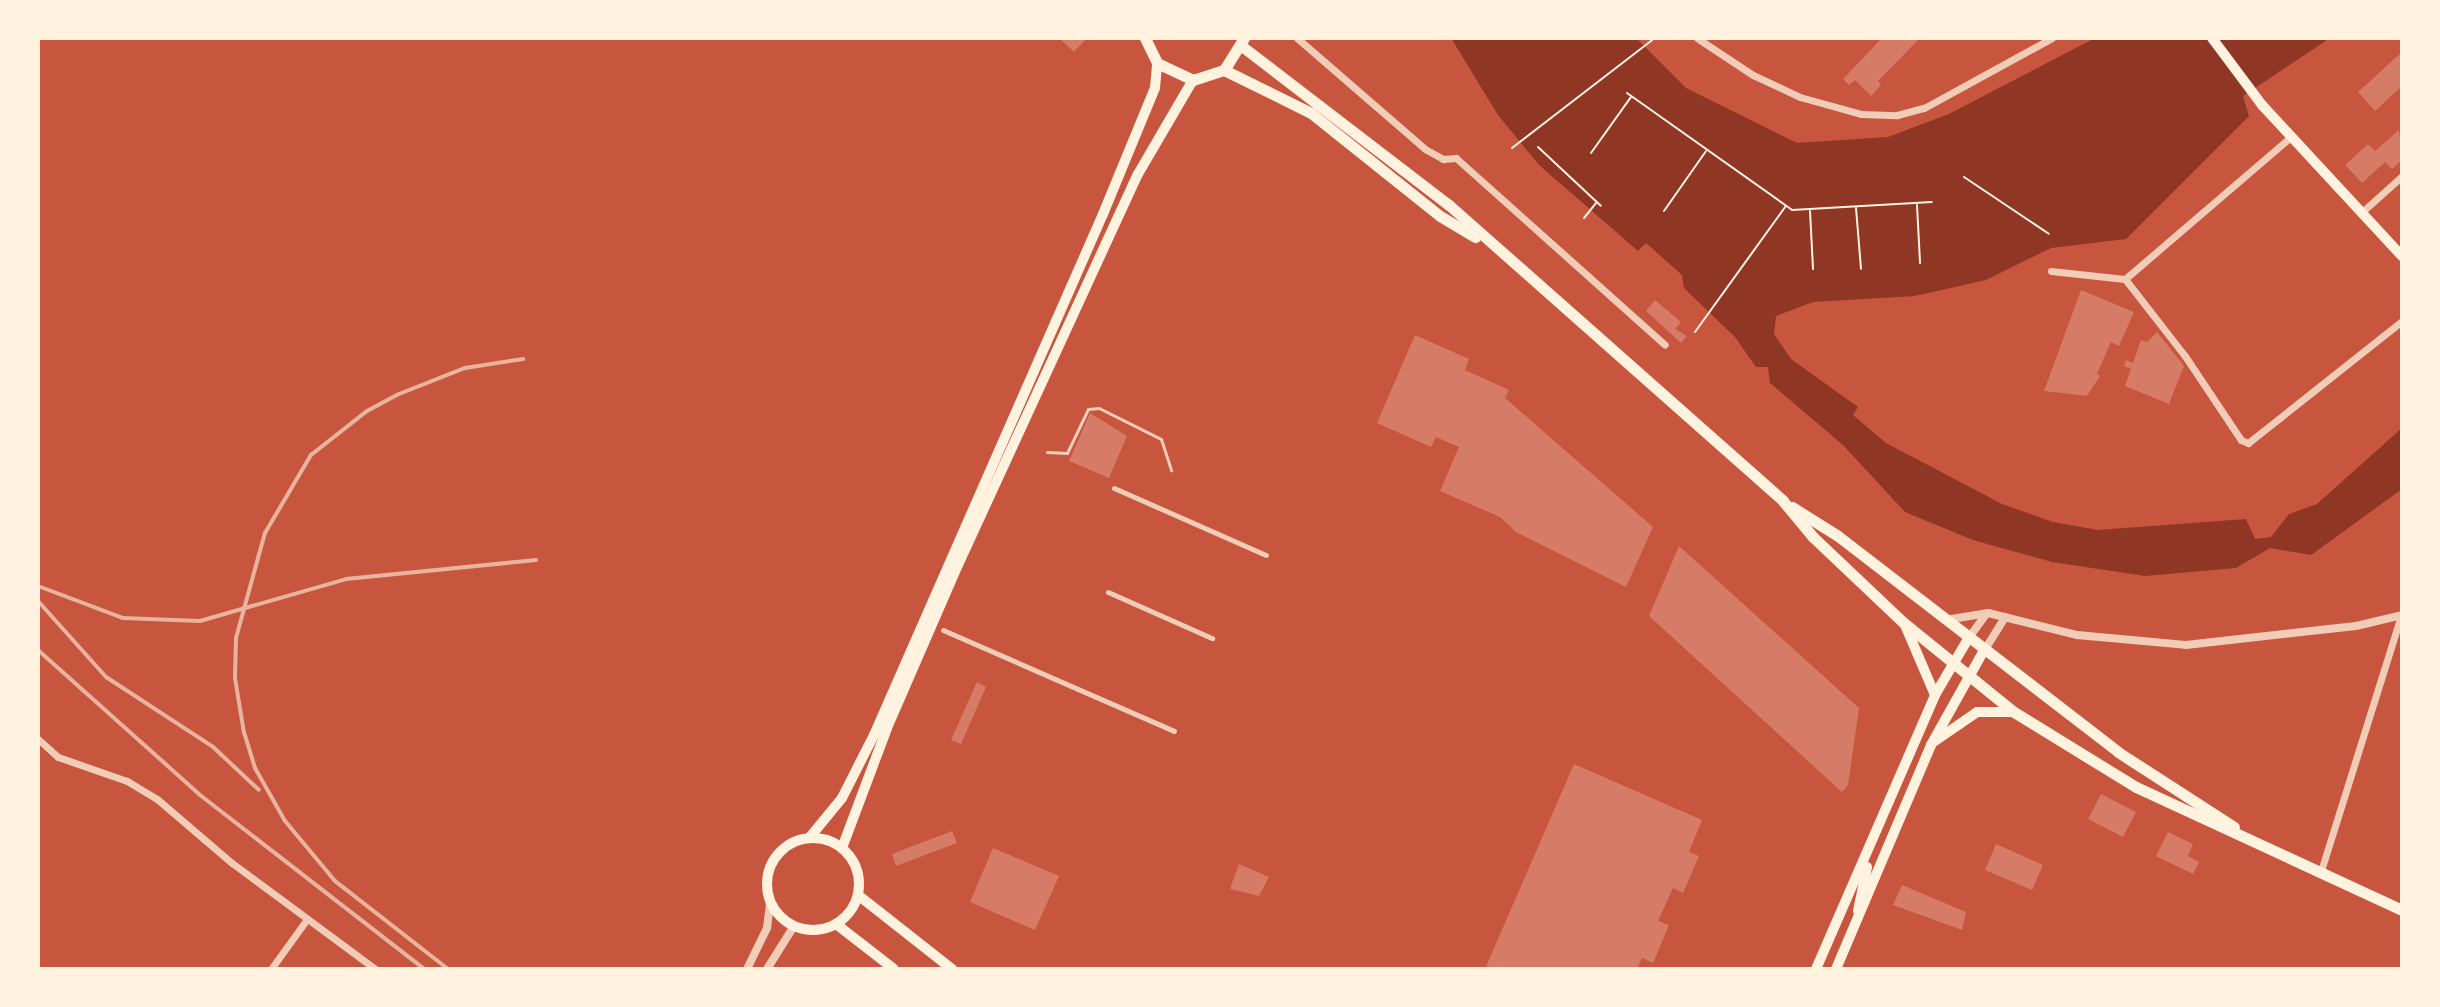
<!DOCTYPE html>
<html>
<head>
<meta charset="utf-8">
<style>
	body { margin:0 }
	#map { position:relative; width:2440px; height:1007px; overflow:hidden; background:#c8553d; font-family:"Roboto Condensed",sans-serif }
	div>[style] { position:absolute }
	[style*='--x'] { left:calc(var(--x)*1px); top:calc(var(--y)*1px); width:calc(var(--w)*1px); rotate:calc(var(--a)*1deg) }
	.water>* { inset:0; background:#8f3625 }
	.building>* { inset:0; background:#d67c66 }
	.path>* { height:2px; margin:-1px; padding:0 1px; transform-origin:1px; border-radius:1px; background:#fff3e0 }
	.service>* { height:3px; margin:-1.5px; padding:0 1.5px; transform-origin:1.5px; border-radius:1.5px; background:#f1ccb7 }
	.pedestrian>* { height:5px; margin:-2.5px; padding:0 2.5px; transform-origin:2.5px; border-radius:2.5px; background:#f1ccb7 }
	.minor>* { height:7px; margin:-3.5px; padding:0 3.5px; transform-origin:3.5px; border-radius:3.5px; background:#f1ccb7 }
	.tertiary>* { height:8px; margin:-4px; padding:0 4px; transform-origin:4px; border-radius:4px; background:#f1ccb7 }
	.secondary>* { height:10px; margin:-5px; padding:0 5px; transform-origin:5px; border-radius:5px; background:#fff3e0 }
	.secondary>.ring { margin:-5px; padding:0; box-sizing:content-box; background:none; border:10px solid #fff3e0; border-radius:50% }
	.primary>* { height:11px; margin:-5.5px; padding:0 5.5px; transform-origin:5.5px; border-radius:5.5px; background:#fff3e0 }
	.rail>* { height:4px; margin:-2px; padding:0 2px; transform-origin:2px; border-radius:2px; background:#e9b49f }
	span { translate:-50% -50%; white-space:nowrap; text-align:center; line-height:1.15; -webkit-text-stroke:6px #fff3e0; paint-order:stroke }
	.frame { position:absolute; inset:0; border:40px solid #fff3e0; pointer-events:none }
</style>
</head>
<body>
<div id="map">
	<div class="water">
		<i style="clip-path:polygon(1451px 38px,1636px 38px,1686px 88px,1797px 143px,1888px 137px,1949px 114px,2095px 38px,2330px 38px,2243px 96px,2249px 116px,2126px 239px,2051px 248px,1986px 280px,1915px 296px,1813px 302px,1776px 316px,1774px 334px,1791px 359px,1858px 407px,1853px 415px,1886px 443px,2002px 504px,2053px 522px,2098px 530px,2246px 519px,2255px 539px,2271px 537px,2289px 514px,2317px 504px,2402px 428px,2402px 489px,2311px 555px,2270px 548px,2236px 568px,2145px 576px,2052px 562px,1973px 540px,1905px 512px,1843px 445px,1770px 383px,1768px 367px,1756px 367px,1735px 337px,1684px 288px,1682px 275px,1646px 243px,1638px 251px,1539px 165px,1498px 115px)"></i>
	</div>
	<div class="building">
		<i style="clip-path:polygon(1059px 38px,1087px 38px,1074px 52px)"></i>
		<i style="clip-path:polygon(1882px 38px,1920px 38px,1878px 81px,1881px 85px,1871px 96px,1855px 80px,1849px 85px,1843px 79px)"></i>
		<i style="clip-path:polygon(2402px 52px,2402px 86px,2375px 111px,2358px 92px)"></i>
		<i style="clip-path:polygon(2399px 130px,2402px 160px,2392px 169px,2385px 162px,2362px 183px,2345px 165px,2368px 144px,2375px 151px)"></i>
		<i style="clip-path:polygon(2081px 290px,2134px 312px,2119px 346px,2111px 342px,2097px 374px,2100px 376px,2087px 396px,2044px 391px)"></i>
		<i style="clip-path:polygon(1655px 300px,1681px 322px,1675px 329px,1687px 336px,1681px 343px,1646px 311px)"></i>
		<i style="clip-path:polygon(2157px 332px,2184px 366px,2169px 404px,2125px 386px,2131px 369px,2124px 366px,2126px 360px,2133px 363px,2141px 340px,2147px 342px)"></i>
		<i style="clip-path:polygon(1415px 335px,1469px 359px,1465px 370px,1509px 390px,1505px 398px,1653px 527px,1626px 587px,1516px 532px,1500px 517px,1440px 491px,1459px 447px,1436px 437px,1431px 447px,1377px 423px)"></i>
		<i style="clip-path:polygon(1090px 413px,1127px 436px,1109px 478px,1069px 461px)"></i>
		<i style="clip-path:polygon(1679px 546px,1859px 708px,1848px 785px,1842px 792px,1649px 616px)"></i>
		<i style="clip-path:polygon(977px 682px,986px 687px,961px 744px,951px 740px)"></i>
		<i style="clip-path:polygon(1574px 764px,1702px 820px,1689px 852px,1699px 856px,1683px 893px,1673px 888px,1658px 921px,1669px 925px,1653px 963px,1642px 958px,1637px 969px,1485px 969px)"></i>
		<i style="clip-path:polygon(2101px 794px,2136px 812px,2123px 837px,2088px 819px)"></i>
		<i style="clip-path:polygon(952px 831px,957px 843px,896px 866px,892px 854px)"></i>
		<i style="clip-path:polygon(2168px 832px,2193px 844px,2188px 856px,2199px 862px,2193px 874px,2156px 856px)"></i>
		<i style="clip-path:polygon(1996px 844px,2043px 865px,2032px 890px,1985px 870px)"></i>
		<i style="clip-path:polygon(993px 848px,1059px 876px,1035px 930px,970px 902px)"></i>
		<i style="clip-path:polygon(1239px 864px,1269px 877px,1259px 896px,1230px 889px)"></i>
		<i style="clip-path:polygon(1902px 885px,1966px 912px,1962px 930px,1893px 905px)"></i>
	</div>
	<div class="path">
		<i style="--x:1627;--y:93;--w:202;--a:35.3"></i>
		<i style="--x:1792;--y:210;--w:140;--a:-3.3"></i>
		<i style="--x:1538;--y:147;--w:86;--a:43.1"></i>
		<i style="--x:1512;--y:148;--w:177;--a:-37.6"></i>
		<i style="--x:1591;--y:153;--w:69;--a:-54.5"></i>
		<i style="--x:1964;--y:177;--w:102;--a:33.8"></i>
		<i style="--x:1917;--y:205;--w:58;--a:87"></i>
		<i style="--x:1856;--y:208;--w:61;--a:85.3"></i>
		<i style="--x:1664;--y:211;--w:73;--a:-55"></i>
		<i style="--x:1810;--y:211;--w:58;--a:87"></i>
		<i style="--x:1584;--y:218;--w:19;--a:-51"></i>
		<i style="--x:1695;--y:332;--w:155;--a:-54.2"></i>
	</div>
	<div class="service">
		<i style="--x:1047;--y:452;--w:20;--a:3"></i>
		<i style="--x:1067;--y:453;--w:49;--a:-64.5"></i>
		<i style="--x:1088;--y:409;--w:11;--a:-5"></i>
		<i style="--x:1099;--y:408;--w:69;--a:26.6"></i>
		<i style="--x:1161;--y:439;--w:33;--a:72"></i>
	</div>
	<div class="pedestrian">
		<i style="--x:1114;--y:488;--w:166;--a:23.8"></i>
		<i style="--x:1108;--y:592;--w:114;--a:23.9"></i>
		<i style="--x:943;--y:630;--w:252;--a:23.6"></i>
	</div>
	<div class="minor">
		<i style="--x:1297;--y:38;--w:169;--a:40.9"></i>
		<i style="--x:1425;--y:149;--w:21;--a:29"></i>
		<i style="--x:1443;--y:159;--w:13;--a:-4"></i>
		<i style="--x:1456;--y:158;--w:280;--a:41.8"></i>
		<i style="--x:1697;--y:38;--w:67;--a:33.5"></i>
		<i style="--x:1753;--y:75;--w:52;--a:25.1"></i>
		<i style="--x:1800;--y:97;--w:63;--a:15.6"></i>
		<i style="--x:1861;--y:114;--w:36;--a:2"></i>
		<i style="--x:1897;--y:115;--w:28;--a:-15"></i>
		<i style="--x:1924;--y:108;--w:146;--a:-28.7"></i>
		<i style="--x:2362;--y:212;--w:54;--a:-42"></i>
		<i style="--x:2051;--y:271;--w:74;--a:6.2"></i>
		<i style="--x:2125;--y:279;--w:220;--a:-40.6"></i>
		<i style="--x:2125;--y:279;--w:98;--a:52.1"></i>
		<i style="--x:2185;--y:356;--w:101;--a:56.3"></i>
		<i style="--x:2241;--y:440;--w:8;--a:23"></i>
		<i style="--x:2248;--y:443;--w:196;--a:-38.4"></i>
		<i style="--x:38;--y:739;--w:27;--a:42"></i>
		<i style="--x:58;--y:757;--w:73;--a:19.2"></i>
		<i style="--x:127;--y:781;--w:35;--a:31"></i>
		<i style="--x:157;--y:799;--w:99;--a:40.5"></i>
		<i style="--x:232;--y:863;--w:178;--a:36.5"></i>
		<i style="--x:2320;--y:874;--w:271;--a:-72.6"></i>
		<i style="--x:271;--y:969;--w:62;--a:-54.2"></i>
	</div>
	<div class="tertiary">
		<i style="--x:1945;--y:620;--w:44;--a:-9.2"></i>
		<i style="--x:1988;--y:613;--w:92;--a:13.9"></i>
		<i style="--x:2077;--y:635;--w:109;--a:5.2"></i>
		<i style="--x:2186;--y:645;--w:171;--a:-6.4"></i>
		<i style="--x:2356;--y:626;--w:47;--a:-13.4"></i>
		<i style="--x:1968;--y:639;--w:32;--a:-54"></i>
		<i style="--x:1984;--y:651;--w:40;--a:-58"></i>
		<i style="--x:747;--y:969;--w:46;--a:-64"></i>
		<i style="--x:767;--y:928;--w:26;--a:-83"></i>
		<i style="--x:767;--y:969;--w:51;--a:-57.9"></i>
	</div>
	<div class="secondary">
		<i style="--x:2212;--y:38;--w:84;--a:53.3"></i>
		<i style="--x:2262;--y:105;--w:206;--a:47.2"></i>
		<i style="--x:1905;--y:625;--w:76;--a:66.8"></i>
		<i style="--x:1935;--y:741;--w:51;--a:-34.6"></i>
		<i style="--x:1977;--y:712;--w:37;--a:0"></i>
		<i style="--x:810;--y:837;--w:50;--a:-50.6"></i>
		<i style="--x:842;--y:798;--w:71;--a:-63.1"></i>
		<i style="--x:874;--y:735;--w:569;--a:-66.27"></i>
		<i style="--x:1103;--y:214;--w:136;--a:-67.6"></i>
		<i style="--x:1155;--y:88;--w:25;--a:-85"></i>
		<i class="ring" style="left:767px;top:838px;width:82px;height:82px"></i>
		<i style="--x:842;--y:848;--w:128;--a:-69.4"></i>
		<i style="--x:887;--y:728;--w:178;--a:-66.5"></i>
		<i style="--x:958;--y:565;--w:430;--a:-65.3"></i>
		<i style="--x:1138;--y:174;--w:109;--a:-59.7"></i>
		<i style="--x:858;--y:895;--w:120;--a:38.2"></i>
		<i style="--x:1858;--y:911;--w:45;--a:-78.4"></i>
		<i style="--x:836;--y:924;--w:73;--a:37.8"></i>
		<i style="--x:1816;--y:969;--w:299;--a:-66.5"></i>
		<i style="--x:1935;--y:695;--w:65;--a:-59.5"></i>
		<i style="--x:1836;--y:969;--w:243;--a:-67"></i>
		<i style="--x:1931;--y:745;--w:107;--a:-60.8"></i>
	</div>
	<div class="primary">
		<i style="--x:1145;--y:38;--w:28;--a:64"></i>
		<i style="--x:1157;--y:63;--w:40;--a:25"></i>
		<i style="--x:1193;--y:80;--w:33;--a:-18"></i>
		<i style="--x:1224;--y:70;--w:38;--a:-58"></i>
		<i style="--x:1243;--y:47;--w:260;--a:37.5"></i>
		<i style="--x:1449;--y:205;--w:446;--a:41.5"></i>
		<i style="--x:1783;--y:501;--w:47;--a:50.2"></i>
		<i style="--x:1813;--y:537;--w:125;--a:43.4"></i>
		<i style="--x:1904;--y:623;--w:141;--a:39"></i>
		<i style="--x:2014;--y:712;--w:143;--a:31.6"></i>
		<i style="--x:2136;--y:787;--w:293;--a:24.8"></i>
		<i style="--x:1224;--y:70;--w:97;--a:26.3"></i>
		<i style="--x:1311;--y:113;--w:165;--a:38.6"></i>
		<i style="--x:1440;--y:216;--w:41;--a:31"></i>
		<i style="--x:1792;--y:507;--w:54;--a:32.2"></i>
		<i style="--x:1838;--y:536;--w:354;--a:37.6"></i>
		<i style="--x:2118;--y:752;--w:138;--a:32.9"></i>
	</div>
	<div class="rail">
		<i style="--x:38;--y:586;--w:91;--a:20.6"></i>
		<i style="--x:123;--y:618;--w:77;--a:2.2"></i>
		<i style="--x:200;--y:621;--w:152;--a:-16"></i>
		<i style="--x:346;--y:579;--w:191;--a:-5.7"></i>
		<i style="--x:38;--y:601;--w:102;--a:48.2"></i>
		<i style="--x:106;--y:677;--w:126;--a:33.1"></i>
		<i style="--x:212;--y:746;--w:64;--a:43.1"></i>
		<i style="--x:38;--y:650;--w:217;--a:41.8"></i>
		<i style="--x:200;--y:795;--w:284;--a:37.8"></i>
		<i style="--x:448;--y:969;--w:143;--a:-142.1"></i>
		<i style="--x:335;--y:881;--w:78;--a:-129.8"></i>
		<i style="--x:285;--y:821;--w:61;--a:-119.5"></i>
		<i style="--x:255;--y:768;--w:37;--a:-107"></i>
		<i style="--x:244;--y:733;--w:56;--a:-99.3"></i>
		<i style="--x:235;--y:678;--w:40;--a:-88.6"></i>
		<i style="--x:236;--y:638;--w:109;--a:-74.6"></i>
		<i style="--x:265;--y:533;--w:91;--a:-59.5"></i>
		<i style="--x:311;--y:455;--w:71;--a:-38.2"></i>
		<i style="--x:367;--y:411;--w:36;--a:-28"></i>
		<i style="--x:399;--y:394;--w:71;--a:-21.5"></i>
		<i style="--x:465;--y:368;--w:59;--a:-8.8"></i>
	</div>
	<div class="frame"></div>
</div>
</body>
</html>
